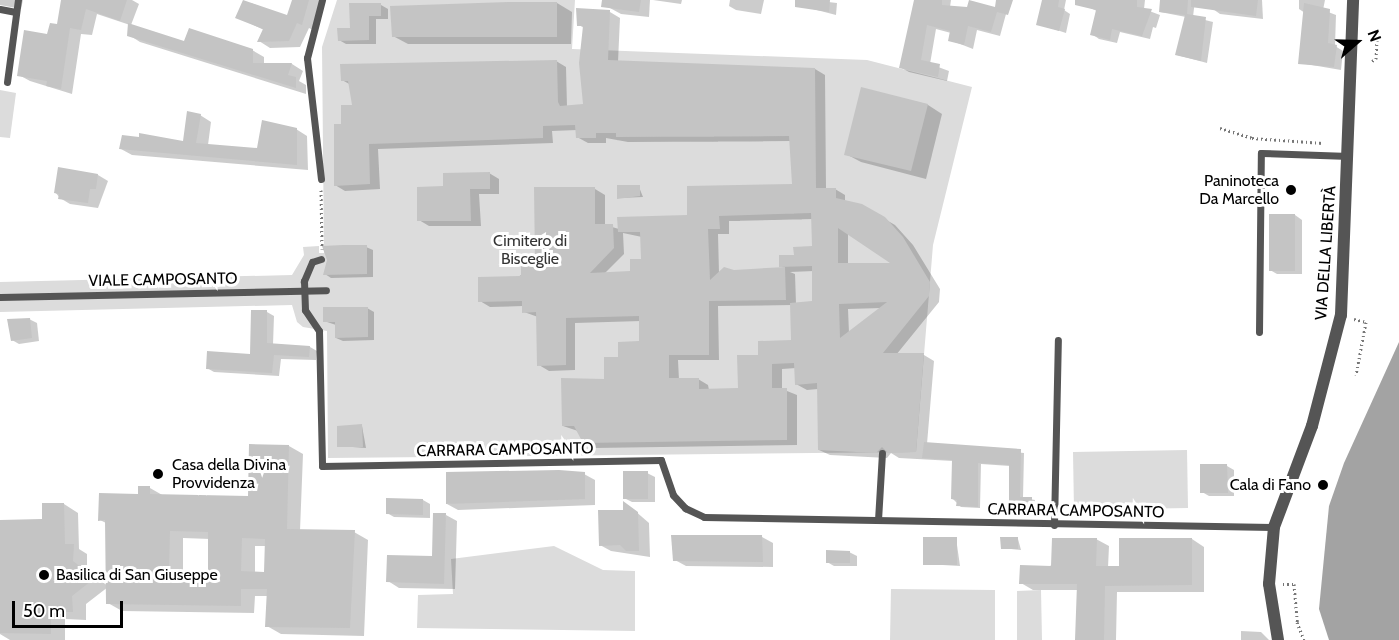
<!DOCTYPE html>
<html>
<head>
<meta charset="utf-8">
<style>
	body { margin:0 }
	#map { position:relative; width:1399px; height:640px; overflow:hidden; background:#fff; font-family:Cabin,sans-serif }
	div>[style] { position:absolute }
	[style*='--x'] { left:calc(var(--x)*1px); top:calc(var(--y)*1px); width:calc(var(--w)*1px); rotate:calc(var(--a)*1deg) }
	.green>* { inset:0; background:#dcdcdc }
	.water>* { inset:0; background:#a3a3a3 }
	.shadow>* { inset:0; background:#0003 }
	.building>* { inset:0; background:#c4c4c4 }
	.path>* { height:3px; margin-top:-1.5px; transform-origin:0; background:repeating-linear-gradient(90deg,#777 0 1.5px,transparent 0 4.5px) }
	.service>* { height:7px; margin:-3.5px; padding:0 3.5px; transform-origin:3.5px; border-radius:3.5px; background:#555 }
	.minor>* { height:12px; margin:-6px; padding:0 6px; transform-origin:6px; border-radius:6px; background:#555 }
	.dots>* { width:16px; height:16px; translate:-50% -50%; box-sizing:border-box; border:3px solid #fff; border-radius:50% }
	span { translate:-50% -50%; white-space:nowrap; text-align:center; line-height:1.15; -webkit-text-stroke:6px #fff; paint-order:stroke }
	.poi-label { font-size:16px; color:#000 }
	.right { translate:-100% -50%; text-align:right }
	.left { translate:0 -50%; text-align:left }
	.park-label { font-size:16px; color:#333 }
	.street-label { font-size:16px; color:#000 }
	.north { position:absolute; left:1327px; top:12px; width:60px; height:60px; -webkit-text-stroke:4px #fff; paint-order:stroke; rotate:70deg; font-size:16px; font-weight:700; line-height:24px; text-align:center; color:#000 }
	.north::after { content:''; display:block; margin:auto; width:21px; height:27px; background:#000; clip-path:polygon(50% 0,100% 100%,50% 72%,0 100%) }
	.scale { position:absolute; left:12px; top:601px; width:111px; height:27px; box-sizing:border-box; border:3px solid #000; border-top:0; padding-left:8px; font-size:18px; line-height:21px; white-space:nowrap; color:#000; -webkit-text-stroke:4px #fff; paint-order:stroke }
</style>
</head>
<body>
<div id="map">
	<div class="green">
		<i style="clip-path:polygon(337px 0,575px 0,572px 49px,867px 60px,972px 87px,933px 245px,916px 452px,328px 458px,327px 331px,303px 327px,297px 322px,292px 305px,0 312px,0 282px,292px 275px,304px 255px,303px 247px,319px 246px,319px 253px,324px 253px,322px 47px)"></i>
		<i style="clip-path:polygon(0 90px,16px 93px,10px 138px,0 137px)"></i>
		<i style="clip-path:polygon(1187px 450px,1188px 508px,1074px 510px,1073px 452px)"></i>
		<i style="clip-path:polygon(554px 546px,603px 570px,635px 571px,635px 631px,417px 628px,418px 595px,453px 594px,451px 559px)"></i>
		<i style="clip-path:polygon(891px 589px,995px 590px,995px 640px,890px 640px)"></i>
		<i style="clip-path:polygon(1041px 590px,1042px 640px,1017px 640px,1017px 591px)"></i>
	</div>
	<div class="water">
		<i style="clip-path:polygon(1399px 342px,1399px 640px,1329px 640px,1319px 609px,1329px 506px,1344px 463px)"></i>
	</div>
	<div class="shadow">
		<i style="clip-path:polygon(0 0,23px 0,21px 9px,0 5px)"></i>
		<i style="clip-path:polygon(62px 0,132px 0,139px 4px,131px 25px,185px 43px,252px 50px,264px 57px,264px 64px,292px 64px,303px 71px,299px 81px,306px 85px,306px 94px,140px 42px,129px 35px,130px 25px,97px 14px,92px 35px,81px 34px,72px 94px,30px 81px,19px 75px,58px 25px)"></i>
		<i style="clip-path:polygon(293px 0,322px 0,313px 30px,309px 28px,300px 47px,270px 48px,259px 41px,264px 30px,241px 19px,251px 3px,288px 17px)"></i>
		<i style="clip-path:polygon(610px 0,650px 0,649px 17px,621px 14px,610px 8px)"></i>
		<i style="clip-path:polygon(653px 0,682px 0,681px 4px)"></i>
		<i style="clip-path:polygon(730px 0,764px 0,761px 14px,736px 10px,729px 6px)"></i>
		<i style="clip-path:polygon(811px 0,837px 3px,836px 15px,809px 8px)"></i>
		<i style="clip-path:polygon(916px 0,951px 0,950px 7px,968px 9px,970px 2px,1006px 14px,1000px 36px,977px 30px,973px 49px,950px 40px,951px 33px,936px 29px,930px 64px,949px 71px,947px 81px,909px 72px,900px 67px)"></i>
		<i style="clip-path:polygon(1044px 0,1066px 0,1064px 10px,1070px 14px,1066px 33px,1038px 24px)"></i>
		<i style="clip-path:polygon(1086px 0,1145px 0,1144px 9px,1160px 15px,1156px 28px,1153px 27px,1150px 39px,1120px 32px,1117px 43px,1099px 39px,1092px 34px,1097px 11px,1086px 6px)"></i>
		<i style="clip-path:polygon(1162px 0,1195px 0,1193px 17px,1213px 22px,1207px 63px,1177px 55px,1186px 17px,1160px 12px)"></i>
		<i style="clip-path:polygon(1214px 0,1262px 0,1263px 19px,1220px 14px,1213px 9px)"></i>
		<i style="clip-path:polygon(1299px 0,1325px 0,1323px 10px,1336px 15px,1335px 46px,1343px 51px,1341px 70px,1300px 63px,1305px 13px,1299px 9px)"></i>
		<i style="clip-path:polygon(557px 3px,572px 12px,571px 44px,408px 44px,393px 36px)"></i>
		<i style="clip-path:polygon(381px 5px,388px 9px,388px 19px,376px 19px,376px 44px,346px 44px,339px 40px)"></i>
		<i style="clip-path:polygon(evenodd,610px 12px,620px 18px,618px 62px,815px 69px,825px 75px,826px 189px,835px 189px,845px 195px,845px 202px,862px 206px,895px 225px,913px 245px,940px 289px,939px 302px,896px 355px,924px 355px,934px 361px,927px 444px,1024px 453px,1023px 498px,1035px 500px,1035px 511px,1011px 508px,1010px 466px,981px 464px,980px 508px,961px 507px,952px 498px,953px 461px,899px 458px,891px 453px,887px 458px,830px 455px,819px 450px,818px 389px,807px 390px,796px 384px,796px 368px,782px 369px,782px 389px,797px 395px,797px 445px,594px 448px,584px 442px,578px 431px,563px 426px,605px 381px,620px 358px,641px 343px,641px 321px,575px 323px,575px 370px,549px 371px,539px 365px,538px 317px,524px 312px,523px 306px,490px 307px,480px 301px,537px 265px,595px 189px,605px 195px,605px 225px,619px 229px,689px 217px,793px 186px,791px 141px,628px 142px,606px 138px,606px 143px,588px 143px,577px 137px,577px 130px,552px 131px,553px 143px,378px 149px,380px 189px,345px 191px,335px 185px,342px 125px,354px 107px,351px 85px,342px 80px,556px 61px,566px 67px,567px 107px,584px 105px,584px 28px,579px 25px,610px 12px,813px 219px,813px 247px,781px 266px,785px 268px,719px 273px,718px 234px,729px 234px,729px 221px,813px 219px,610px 12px,623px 233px,642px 237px,642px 260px,631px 273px,604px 274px,624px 254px,623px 233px,610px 12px,848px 233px,895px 264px,848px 264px,848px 233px,610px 12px,814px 271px,814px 302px,796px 304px,795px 274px,790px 272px,814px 271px,610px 12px,792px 305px,793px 342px,760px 356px,739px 390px,709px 390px,708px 385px,698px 379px,679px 380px,678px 360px,719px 360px,718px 306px,792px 305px,610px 12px,882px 308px,849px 333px,848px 309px,882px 308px)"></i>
		<i style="clip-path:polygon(862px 89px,928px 105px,942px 114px,926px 179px,861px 162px,846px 154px)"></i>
		<i style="clip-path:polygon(200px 115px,211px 122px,208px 145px,258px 149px,296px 129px,307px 136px,308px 170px,132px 155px,121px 149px,184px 143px)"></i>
		<i style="clip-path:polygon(59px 169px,98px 175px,108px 181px,98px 208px,70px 204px,60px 198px,55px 192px)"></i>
		<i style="clip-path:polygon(489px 173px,499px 179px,499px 194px,479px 194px,481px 226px,429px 226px,419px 220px,445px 188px)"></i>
		<i style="clip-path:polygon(639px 187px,643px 197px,619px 198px)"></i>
		<i style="clip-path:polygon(1271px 215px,1295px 215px,1302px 220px,1302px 274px,1277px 274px,1270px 270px)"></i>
		<i style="clip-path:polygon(366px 247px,373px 250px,373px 277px,331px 278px,325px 274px)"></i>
		<i style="clip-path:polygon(367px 308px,374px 312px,374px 340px,343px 341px,336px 338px,336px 325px,324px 321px)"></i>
		<i style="clip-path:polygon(267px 312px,274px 316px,273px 345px,310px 347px,317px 351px,316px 360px,281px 359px,279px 376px,214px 372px,207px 368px,251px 356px)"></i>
		<i style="clip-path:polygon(29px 319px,37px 323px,39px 341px,19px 344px,12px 340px)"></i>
		<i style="clip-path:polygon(362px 426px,366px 448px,339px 446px)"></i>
		<i style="clip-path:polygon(evenodd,289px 446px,303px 454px,300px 531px,354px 532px,368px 540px,364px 636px,281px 634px,267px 626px,268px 596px,255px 596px,254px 613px,122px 611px,108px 603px,108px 587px,86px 604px,86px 620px,65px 619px,65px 640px,10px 640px,0 634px,0 522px,43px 521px,44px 504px,64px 504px,78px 513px,79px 549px,87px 554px,87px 571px,108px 586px,106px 523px,100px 520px,150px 488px,164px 496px,249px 498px,289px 446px,183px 538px,210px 539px,209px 572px,183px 572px,183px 538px,289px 446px,255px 546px,266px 546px,266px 573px,255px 573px,255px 546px)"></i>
		<i style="clip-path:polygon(1227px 466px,1234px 470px,1234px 496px,1209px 496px,1202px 492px)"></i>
		<i style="clip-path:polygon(647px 473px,655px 477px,655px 502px,632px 502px,624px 498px)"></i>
		<i style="clip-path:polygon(584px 474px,595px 480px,595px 505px,458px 510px,447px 504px)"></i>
		<i style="clip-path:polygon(423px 500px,430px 504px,430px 518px,394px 517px,387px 513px)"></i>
		<i style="clip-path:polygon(634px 510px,649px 523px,650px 557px,611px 551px,600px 545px)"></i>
		<i style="clip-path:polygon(446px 515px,457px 521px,455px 589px,399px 588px,388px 581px,433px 557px)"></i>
		<i style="clip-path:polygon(762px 537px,773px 543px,773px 567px,686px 566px,675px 560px)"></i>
		<i style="clip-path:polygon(956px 538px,960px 566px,925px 564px)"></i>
		<i style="clip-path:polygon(1018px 539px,1021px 550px,1002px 548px)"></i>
		<i style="clip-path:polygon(1096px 539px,1109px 546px,1108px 568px,1121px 567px,1192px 539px,1204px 547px,1204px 592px,1117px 592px,1116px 640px,1077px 640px,1078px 590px,1033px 590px,1021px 583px)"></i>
		<i style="clip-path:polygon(849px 552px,857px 556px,857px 566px,834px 566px,827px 562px)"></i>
		<i style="clip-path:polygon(1241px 631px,1261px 632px,1269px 640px,1241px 640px)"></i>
	</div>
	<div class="building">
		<i style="clip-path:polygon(61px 0,127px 0,120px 21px,86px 9px,81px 30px,70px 28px,61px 89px,46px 86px,47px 81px,17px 76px,24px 30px,47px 34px,50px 23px,57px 24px)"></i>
		<i style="clip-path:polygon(243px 0,287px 15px,292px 0,309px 0,302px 25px,297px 23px,289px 41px,257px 42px,263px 29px,235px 18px)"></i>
		<i style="clip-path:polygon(602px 0,641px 0,639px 12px,601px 7px)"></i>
		<i style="clip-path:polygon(795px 0,830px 0,829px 12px,795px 7px)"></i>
		<i style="clip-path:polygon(914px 0,942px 0,942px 5px,967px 7px,969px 0,995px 7px,996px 0,1013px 0,1008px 15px,997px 12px,991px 32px,968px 26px,964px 45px,948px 41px,950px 31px,927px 25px,921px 60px,940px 64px,938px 77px,899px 68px)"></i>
		<i style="clip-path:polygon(1042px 0,1059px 0,1058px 7px,1065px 9px,1059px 31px,1036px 25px)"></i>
		<i style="clip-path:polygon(1075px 0,1137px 0,1137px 7px,1152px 9px,1142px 36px,1112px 29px,1110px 40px,1090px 35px,1096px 10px,1075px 5px)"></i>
		<i style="clip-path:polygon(1160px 0,1188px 0,1187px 14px,1206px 17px,1201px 61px,1175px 55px,1185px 15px,1159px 12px)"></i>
		<i style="clip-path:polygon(1191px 0,1258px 0,1256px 16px,1191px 7px)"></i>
		<i style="clip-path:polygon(508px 2px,557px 2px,557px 37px,392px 37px,390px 6px)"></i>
		<i style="clip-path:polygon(349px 3px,381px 3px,381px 16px,369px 16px,369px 40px,338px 41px,337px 28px,350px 28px)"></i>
		<i style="clip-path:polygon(1304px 3px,1330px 9px,1328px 43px,1337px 45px,1334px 67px,1298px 64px)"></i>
		<i style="clip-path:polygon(evenodd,576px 8px,610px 10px,608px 60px,815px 68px,816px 188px,836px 188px,836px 198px,862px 204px,885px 217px,903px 237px,930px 282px,929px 296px,883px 353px,924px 353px,916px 452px,888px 453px,882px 447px,876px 453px,818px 450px,817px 383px,795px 385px,794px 363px,772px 364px,772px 388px,787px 388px,787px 440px,583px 443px,574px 426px,562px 426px,561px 378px,604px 379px,604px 357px,618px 357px,618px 342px,639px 341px,639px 316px,566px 318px,566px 365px,537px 366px,536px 312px,522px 313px,522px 301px,478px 302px,478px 277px,521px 276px,521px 264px,535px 264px,534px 187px,595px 187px,595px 224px,613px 224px,614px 248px,590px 273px,630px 271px,630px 259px,641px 259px,640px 232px,618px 232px,617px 217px,687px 215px,687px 186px,792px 184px,789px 136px,616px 137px,616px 133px,596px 133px,596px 138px,576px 138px,575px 125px,543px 126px,543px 138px,369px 144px,370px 184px,334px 186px,334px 124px,341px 124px,341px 105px,352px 105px,348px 81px,341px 81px,340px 64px,557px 60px,558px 102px,560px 106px,583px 104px,579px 63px,583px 26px,577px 26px,576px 8px,811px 213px,812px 246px,793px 247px,794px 255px,779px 255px,779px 267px,812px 266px,812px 301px,790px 303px,791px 340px,758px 341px,758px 355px,737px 355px,738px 388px,699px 389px,699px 378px,669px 378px,669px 355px,709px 355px,709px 301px,786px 300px,785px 267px,734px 270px,724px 267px,710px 280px,708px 229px,720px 229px,719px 216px,811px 213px,576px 8px,838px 228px,890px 263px,838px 263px,838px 228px,576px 8px,887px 302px,840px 338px,839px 304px,887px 302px)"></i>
		<i style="clip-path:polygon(128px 23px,184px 41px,189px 28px,253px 49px,253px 63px,292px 63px,288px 75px,296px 77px,296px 88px,127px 36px)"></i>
		<i style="clip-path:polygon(861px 87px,928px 104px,911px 171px,844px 155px)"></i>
		<i style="clip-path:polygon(187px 111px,201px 114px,196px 143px,257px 148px,262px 120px,297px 128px,297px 165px,119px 149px,122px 135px,139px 137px,139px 133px,183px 141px)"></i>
		<i style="clip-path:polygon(58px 167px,98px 174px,96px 189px,90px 189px,88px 203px,58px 199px,59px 194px,54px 193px)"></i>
		<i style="clip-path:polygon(490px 172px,490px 189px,470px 189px,471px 221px,417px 221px,417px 187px,443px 186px,443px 173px)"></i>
		<i style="clip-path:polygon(617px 185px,640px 185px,640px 196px,617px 199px)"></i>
		<i style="clip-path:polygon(1269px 214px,1295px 214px,1295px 271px,1269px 271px)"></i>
		<i style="clip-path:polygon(343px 245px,367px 245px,367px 274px,323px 275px,327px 260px,322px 246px)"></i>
		<i style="clip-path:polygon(323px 307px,368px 307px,368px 337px,335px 338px,335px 322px,323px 322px)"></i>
		<i style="clip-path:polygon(251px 310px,267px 310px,267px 343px,310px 346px,309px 357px,274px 355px,272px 373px,206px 369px,207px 351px,250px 354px)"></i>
		<i style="clip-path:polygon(30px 318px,32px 338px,11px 341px,7px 319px)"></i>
		<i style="clip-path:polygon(362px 424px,363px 447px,337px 447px,337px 426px)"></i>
		<i style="clip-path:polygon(924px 442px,1021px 449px,1020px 497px,1032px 497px,1032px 510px,1009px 509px,1009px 465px,978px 463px,978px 507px,956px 506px,957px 500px,951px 499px,952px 460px,922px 458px)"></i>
		<i style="clip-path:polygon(evenodd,249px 444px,289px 445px,287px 529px,355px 530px,350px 628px,265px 627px,267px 589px,241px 589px,241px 606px,106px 604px,105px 520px,98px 521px,99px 493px,138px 494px,138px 486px,150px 486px,150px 494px,248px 496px,249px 444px,170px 531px,208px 532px,208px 571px,169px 570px,170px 531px,249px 444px,242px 538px,265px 539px,264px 572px,241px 571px,242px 538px)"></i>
		<i style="clip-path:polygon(1200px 464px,1227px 464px,1228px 493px,1200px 493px)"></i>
		<i style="clip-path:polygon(559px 470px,585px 472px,585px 499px,446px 504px,446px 472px)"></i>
		<i style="clip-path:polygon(623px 471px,648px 471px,648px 499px,623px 499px)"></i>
		<i style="clip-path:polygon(386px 498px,423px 499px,423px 515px,386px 514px)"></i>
		<i style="clip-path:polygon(623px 501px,638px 512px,639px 551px,626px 551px,620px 545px,599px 546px,598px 510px,623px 510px)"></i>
		<i style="clip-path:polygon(42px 503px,64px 503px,65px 544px,74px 544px,73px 561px,95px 578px,72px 596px,73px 612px,51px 612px,51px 634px,0 633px,0 520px,42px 519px)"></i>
		<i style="clip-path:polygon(433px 513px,446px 513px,444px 584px,386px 582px,387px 555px,432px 556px)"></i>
		<i style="clip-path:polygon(671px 535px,762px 535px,763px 562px,673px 561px)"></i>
		<i style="clip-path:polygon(923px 537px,957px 537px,957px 565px,923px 565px)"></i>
		<i style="clip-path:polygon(1000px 537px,1018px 537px,1018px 549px,1001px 549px)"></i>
		<i style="clip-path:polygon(1052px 538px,1097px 538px,1096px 566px,1119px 566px,1119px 538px,1192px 538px,1192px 585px,1105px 586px,1104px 640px,1075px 640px,1077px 584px,1019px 584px,1020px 565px,1051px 566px)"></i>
		<i style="clip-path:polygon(826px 550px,850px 551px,850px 563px,826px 563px)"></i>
	</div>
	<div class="path">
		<i style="--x:1372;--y:61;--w:4;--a:-27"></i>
		<i style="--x:1376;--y:59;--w:22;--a:-87"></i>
		<i style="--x:1220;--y:128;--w:34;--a:17"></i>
		<i style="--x:1252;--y:138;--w:71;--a:4"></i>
		<i style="--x:321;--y:190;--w:59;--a:89"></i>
		<i style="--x:1354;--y:319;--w:12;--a:14"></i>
		<i style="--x:1366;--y:322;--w:54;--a:100.7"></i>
		<i style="--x:1283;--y:584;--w:11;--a:0"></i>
		<i style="--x:1294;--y:584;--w:38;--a:85"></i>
		<i style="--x:1297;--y:622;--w:19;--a:69"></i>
	</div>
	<div class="service">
		<i style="--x:0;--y:9;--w:16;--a:11"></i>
		<i style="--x:7;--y:82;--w:83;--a:-82.4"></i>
		<i style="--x:321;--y:179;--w:122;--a:-96.6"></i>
		<i style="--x:307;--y:58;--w:60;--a:-75.5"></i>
		<i style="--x:321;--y:259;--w:9;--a:162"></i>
		<i style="--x:312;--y:262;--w:21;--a:113"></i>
		<i style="--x:304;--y:281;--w:29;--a:88"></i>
		<i style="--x:305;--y:310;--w:25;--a:56"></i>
		<i style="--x:319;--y:331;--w:135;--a:88.7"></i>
		<i style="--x:322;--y:466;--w:339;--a:-1"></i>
		<i style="--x:661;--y:460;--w:37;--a:71"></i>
		<i style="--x:673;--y:495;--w:18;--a:47"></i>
		<i style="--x:685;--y:508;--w:21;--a:25"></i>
		<i style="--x:704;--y:517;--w:570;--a:1.01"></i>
		<i style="--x:0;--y:297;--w:326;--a:-1.2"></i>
		<i style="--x:1259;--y:332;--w:179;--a:-89.4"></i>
		<i style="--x:1261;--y:153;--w:88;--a:2"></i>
		<i style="--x:878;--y:520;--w:67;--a:-86.6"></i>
		<i style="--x:1054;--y:525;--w:185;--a:-88.8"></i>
	</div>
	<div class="minor">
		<i style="--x:1278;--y:640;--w:57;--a:-99.1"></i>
		<i style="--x:1269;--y:584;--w:57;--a:-85"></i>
		<i style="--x:1274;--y:527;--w:108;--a:-69.4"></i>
		<i style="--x:1312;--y:426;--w:115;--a:-75.4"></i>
		<i style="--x:1341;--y:315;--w:315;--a:-87.8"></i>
	</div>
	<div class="dots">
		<i style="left:1291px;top:190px;background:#000"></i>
		<i style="left:158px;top:474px;background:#000"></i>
		<i style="left:1323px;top:485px;background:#000"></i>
		<i style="left:44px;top:575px;background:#000"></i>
	</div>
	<div class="poi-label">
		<span class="right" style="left:1279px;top:190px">Paninoteca<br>Da Marcello</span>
		<span class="left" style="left:172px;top:474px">Casa della Divina<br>Provvidenza</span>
		<span class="right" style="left:1311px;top:485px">Cala di Fano</span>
		<span class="left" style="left:56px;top:575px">Basilica di San Giuseppe</span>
	</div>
	<div class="park-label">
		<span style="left:530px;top:250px">Cimitero di<br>Bisceglie</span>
	</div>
	<div class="street-label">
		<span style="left:1326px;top:253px;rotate:-86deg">VIA DELLA LIBERTÀ</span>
		<span style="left:163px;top:280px;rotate:-1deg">VIALE CAMPOSANTO</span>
		<span style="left:505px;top:450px;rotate:-1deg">CARRARA CAMPOSANTO</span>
		<span style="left:1076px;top:511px;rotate:1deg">CARRARA CAMPOSANTO</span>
	</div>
	<div class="north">N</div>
	<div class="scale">50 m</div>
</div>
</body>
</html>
